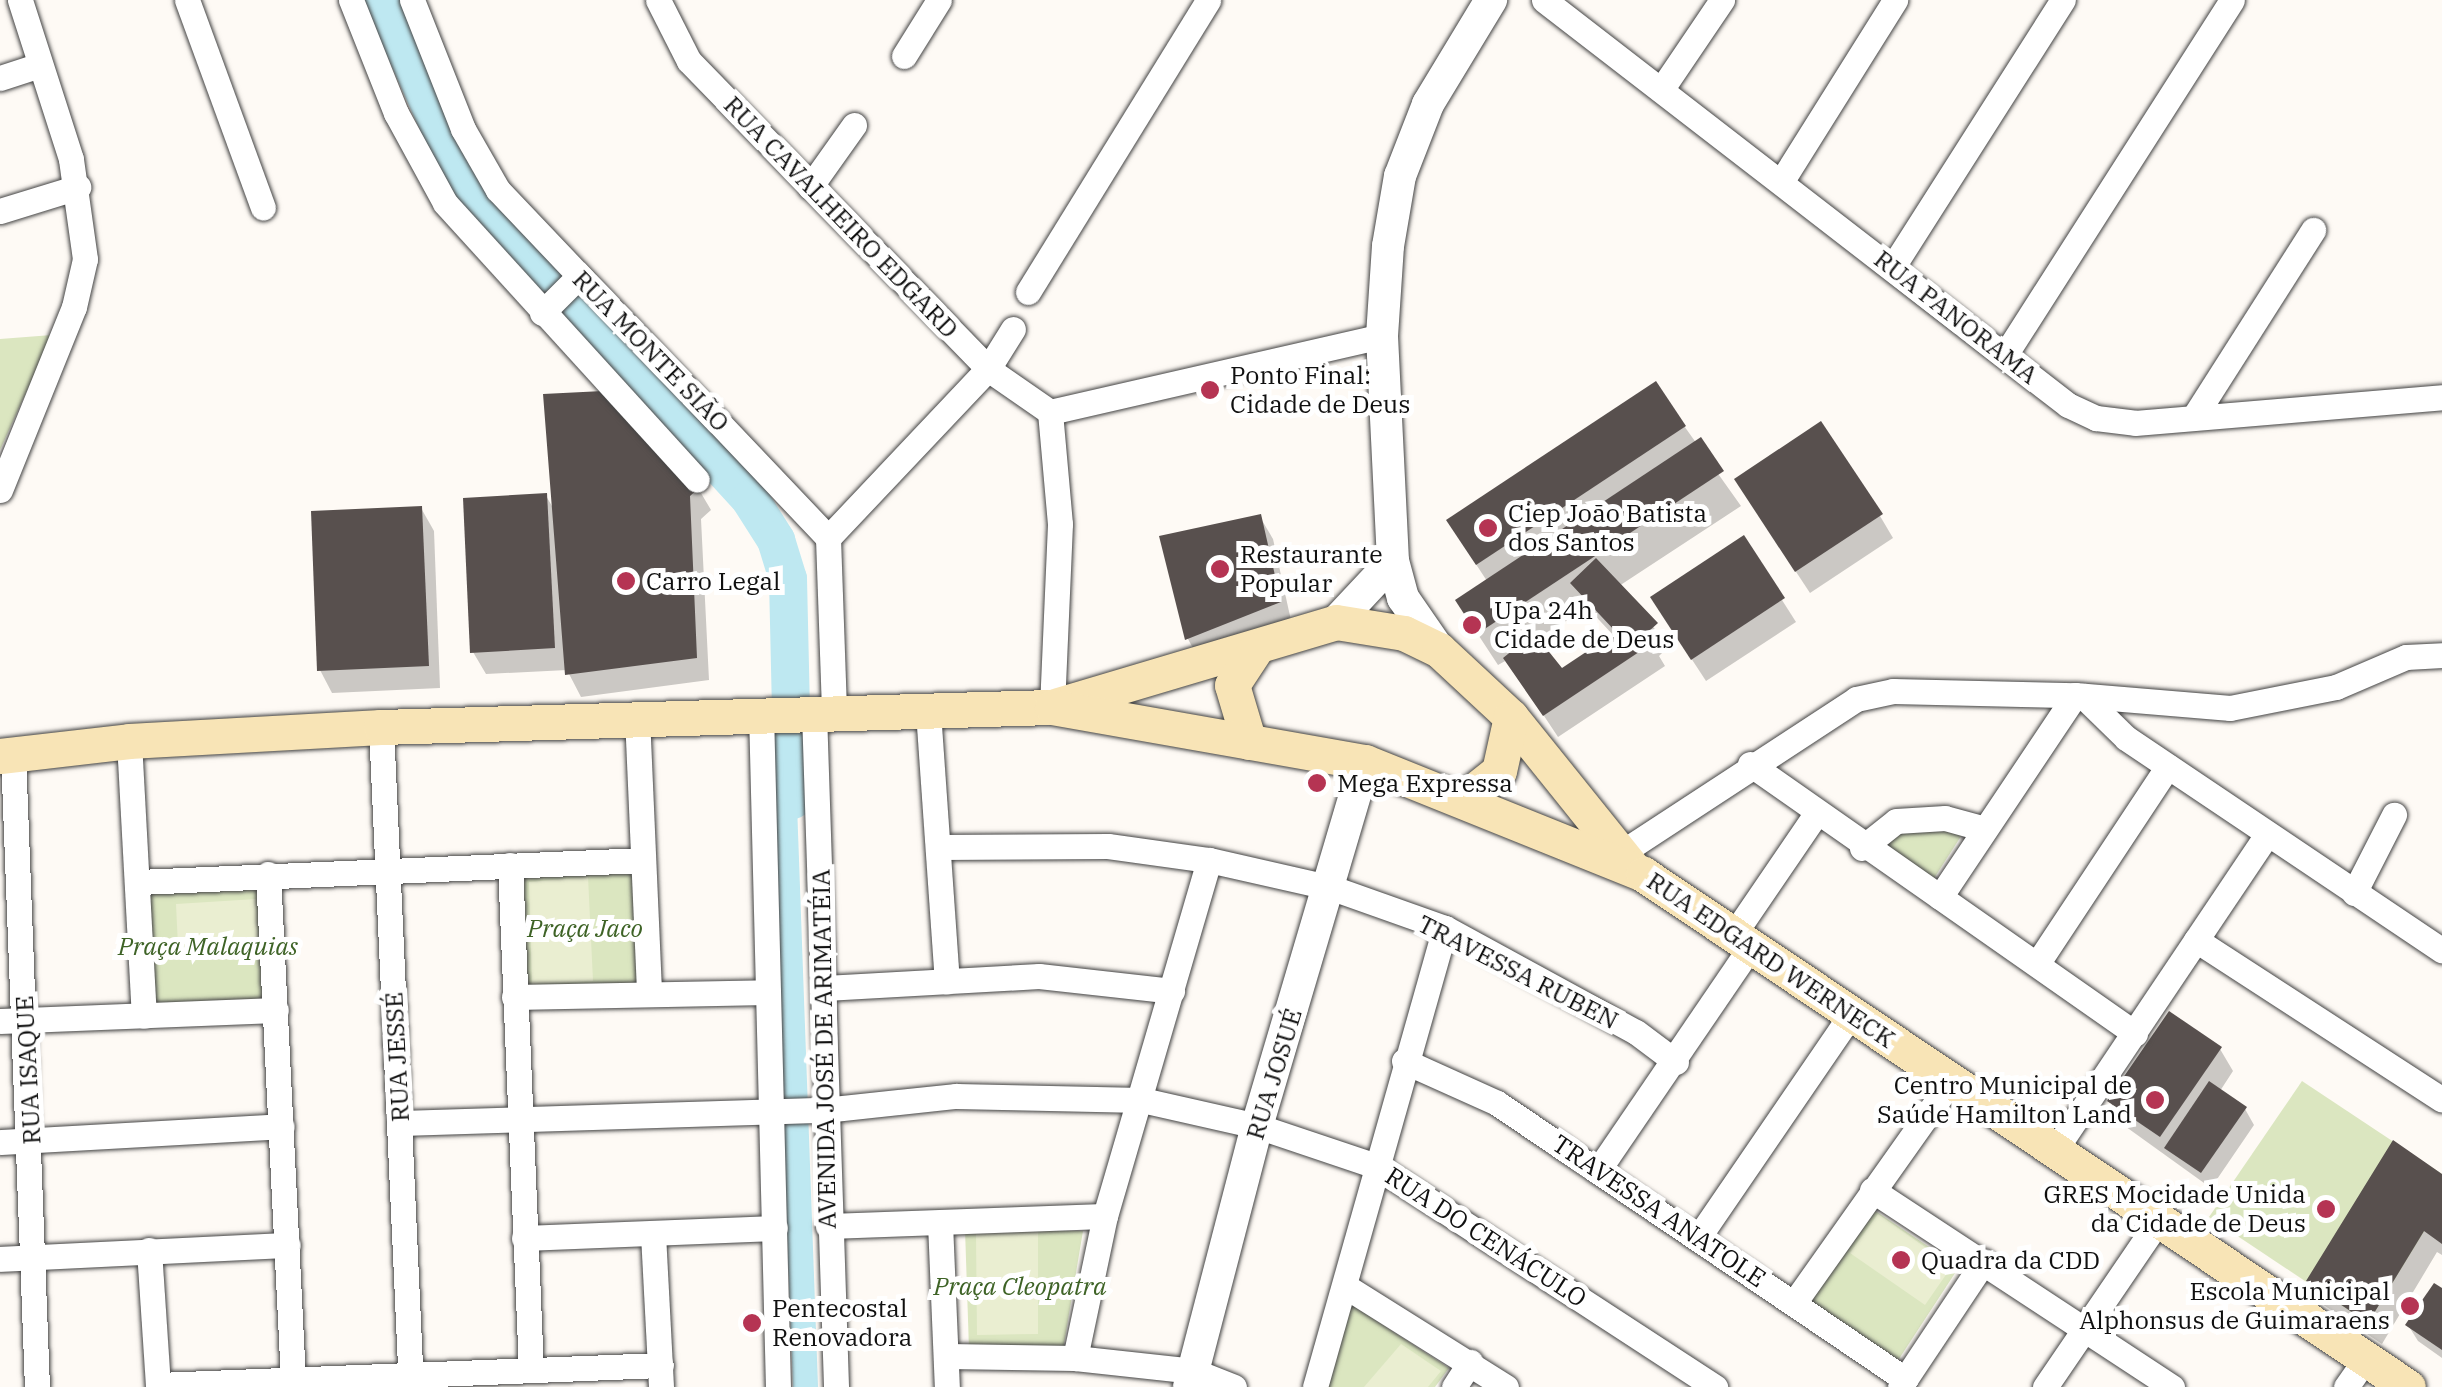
<!DOCTYPE html>
<html>
<head>
<meta charset="utf-8">
<style>
	body { margin:0 }
	#map { position:relative; width:2442px; height:1387px; overflow:hidden; background:#fefaf5; font-family:"IBM Plex Serif",serif }
	div>[style] { position:absolute }
	[style*='--x'] { left:calc(var(--x)*1px); top:calc(var(--y)*1px); width:calc(var(--w)*1px); rotate:calc(var(--a)*1deg) }
	.green>* { inset:0; background:#dbe6c0 }
	.pitch>* { inset:0; background:#eaeed1 }
	.water>* { inset:0; background:#bee8f1 }
	.shadow>* { inset:0; background:#0003 }
	.river>* { height:38px; margin:-19px; padding:0 19px; transform-origin:19px; border-radius:19px; background:#bee8f1 }
	.building>* { inset:0; background:#58504e }
	.roads { filter:drop-shadow(0 0 2px #434343) drop-shadow(0 0 2px #434343) }
	.minor>* { height:25px; margin:-12.5px; padding:0 12.5px; transform-origin:12.5px; border-radius:12.5px; background:#fff }
	.tertiary>* { height:32px; margin:-16px; padding:0 16px; transform-origin:16px; border-radius:16px; background:#fff }
	.secondary>* { height:35px; margin:-17.5px; padding:0 17.5px; transform-origin:17.5px; border-radius:17.5px; background:#f8e4b6 }
	.dots>* { width:28px; height:28px; translate:-50% -50%; box-sizing:border-box; border:5px solid #fff; border-radius:50% }
	span { translate:-50% -50%; white-space:nowrap; text-align:center; line-height:1.15; -webkit-text-stroke:10px #fff; paint-order:stroke }
	.street-label { font-size:25px; color:#101010 }
	.poi-label { font-size:25px; color:#101010 }
	.left { translate:0 -50%; text-align:left }
	.right { translate:-100% -50%; text-align:right }
	.park-label { font-size:25px; color:#3e6326; font-style:italic }
</style>
</head>
<body>
<div id="map">
	<div class="green">
		<i style="clip-path:polygon(52px 335px,0 450px,0 339px)"></i>
		<i style="clip-path:polygon(1910px 825px,1965px 830px,1931px 883px,1876px 844px)"></i>
		<i style="clip-path:polygon(648px 865px,652px 985px,522px 990px,518px 871px)"></i>
		<i style="clip-path:polygon(265px 884px,269px 1004px,151px 1009px,146px 889px)"></i>
		<i style="clip-path:polygon(2302px 1081px,2442px 1174px,2442px 1202px,2368px 1323px,2209px 1217px)"></i>
		<i style="clip-path:polygon(1871px 1208px,1959px 1267px,1895px 1365px,1804px 1299px)"></i>
		<i style="clip-path:polygon(965px 1229px,1083px 1231px,1063px 1350px,969px 1349px)"></i>
		<i style="clip-path:polygon(1349px 1303px,1449px 1368px,1435px 1387px,1324px 1387px)"></i>
	</div>
	<div class="pitch">
		<i style="clip-path:polygon(588px 877px,593px 981px,532px 984px,529px 882px)"></i>
		<i style="clip-path:polygon(256px 899px,258px 942px,178px 946px,176px 904px)"></i>
		<i style="clip-path:polygon(1878px 1214px,1952px 1266px,1925px 1305px,1850px 1253px)"></i>
		<i style="clip-path:polygon(1038px 1232px,1038px 1334px,977px 1335px,976px 1233px)"></i>
		<i style="clip-path:polygon(1401px 1344px,1441px 1371px,1428px 1387px,1364px 1387px)"></i>
	</div>
	<div class="water">
		<i style="clip-path:polygon(795px 749px,818px 1387px,793px 1387px,768px 750px)"></i>
	</div>
	<div class="shadow">
		<i style="clip-path:polygon(evenodd,1655px 385px,1741px 506px,1619px 586px,1669px 646px,1659px 656px,1665px 666px,1558px 737px,1507px 660px,1498px 665px,1477px 633px,1487px 581px,1462px 543px,1655px 385px,1587px 607px,1614px 636px,1562px 671px,1536px 641px,1587px 607px)"></i>
		<i style="clip-path:polygon(698px 488px,711px 510px,701px 519px,709px 680px,581px 697px,567px 670px,486px 674px,473px 652px,546px 496px,555px 511px)"></i>
		<i style="clip-path:polygon(1750px 502px,1880px 516px,1893px 538px,1810px 593px)"></i>
		<i style="clip-path:polygon(421px 508px,434px 531px,440px 688px,332px 693px,320px 670px)"></i>
		<i style="clip-path:polygon(1260px 517px,1273px 539px,1292px 625px,1200px 661px,1188px 639px,1162px 538px)"></i>
		<i style="clip-path:polygon(1743px 539px,1796px 622px,1706px 681px,1666px 620px)"></i>
		<i style="clip-path:polygon(2220px 1049px,2233px 1071px,2220px 1091px,2245px 1109px,2254px 1125px,2211px 1188px,2122px 1124px,2110px 1101px)"></i>
		<i style="clip-path:polygon(2442px 1177px,2442px 1255px,2437px 1252px,2382px 1344px,2322px 1304px,2309px 1281px)"></i>
		<i style="clip-path:polygon(2442px 1291px,2442px 1358px,2418px 1341px,2408px 1325px)"></i>
	</div>
	<div class="river">
		<i style="--x:383;--y:0;--w:208;--a:66.1"></i>
		<i style="--x:467;--y:190;--w:419;--a:47.5"></i>
		<i style="--x:750;--y:499;--w:49;--a:57.6"></i>
		<i style="--x:776;--y:540;--w:41;--a:72.9"></i>
		<i style="--x:788;--y:579;--w:221;--a:88.7"></i>
	</div>
	<div class="building">
		<i style="clip-path:polygon(1656px 381px,1686px 426px,1476px 565px,1446px 520px)"></i>
		<i style="clip-path:polygon(603px 391px,700px 487px,690px 496px,697px 658px,565px 675px,543px 394px)"></i>
		<i style="clip-path:polygon(1821px 421px,1883px 514px,1795px 572px,1734px 479px)"></i>
		<i style="clip-path:polygon(1701px 437px,1724px 471px,1477px 634px,1455px 600px)"></i>
		<i style="clip-path:polygon(547px 493px,555px 648px,470px 653px,463px 498px)"></i>
		<i style="clip-path:polygon(422px 506px,429px 666px,317px 671px,311px 511px)"></i>
		<i style="clip-path:polygon(1261px 514px,1281px 602px,1185px 640px,1159px 536px)"></i>
		<i style="clip-path:polygon(1744px 535px,1785px 598px,1691px 660px,1650px 597px)"></i>
		<i style="clip-path:polygon(1596px 558px,1658px 623px,1648px 632px,1654px 642px,1543px 716px,1503px 658px,1534px 633px,1562px 668px,1616px 632px,1570px 583px)"></i>
		<i style="clip-path:polygon(2169px 1011px,2222px 1047px,2160px 1137px,2107px 1101px)"></i>
		<i style="clip-path:polygon(2209px 1081px,2247px 1107px,2201px 1173px,2164px 1148px)"></i>
		<i style="clip-path:polygon(2393px 1140px,2442px 1174px,2442px 1244px,2424px 1231px,2368px 1323px,2306px 1281px)"></i>
		<i style="clip-path:polygon(2434px 1283px,2442px 1288px,2442px 1350px,2405px 1325px)"></i>
	</div>
	<div class="roads">
		<div class="minor">
			<i style="--x:187;--y:0;--w:221;--a:69.9"></i>
			<i style="--x:351;--y:0;--w:122;--a:68.3"></i>
			<i style="--x:396;--y:113;--w:102;--a:61.4"></i>
			<i style="--x:445;--y:203;--w:374;--a:47.7"></i>
			<i style="--x:412;--y:0;--w:139;--a:68.4"></i>
			<i style="--x:463;--y:129;--w:70;--a:60.2"></i>
			<i style="--x:498;--y:190;--w:480;--a:46.5"></i>
			<i style="--x:828;--y:538;--w:173;--a:88"></i>
			<i style="--x:658;--y:0;--w:68;--a:63.1"></i>
			<i style="--x:689;--y:61;--w:429;--a:45.8"></i>
			<i style="--x:988;--y:369;--w:75;--a:34.7"></i>
			<i style="--x:1544;--y:0;--w:662;--a:37.7"></i>
			<i style="--x:2068;--y:405;--w:31;--a:25"></i>
			<i style="--x:2096;--y:418;--w:39;--a:7"></i>
			<i style="--x:2135;--y:423;--w:308;--a:-4.8"></i>
			<i style="--x:904;--y:56;--w:66;--a:-58"></i>
			<i style="--x:0;--y:78;--w:42;--a:-18"></i>
			<i style="--x:1661;--y:90;--w:109;--a:-55.9"></i>
			<i style="--x:1781;--y:182;--w:215;--a:-57.9"></i>
			<i style="--x:810;--y:187;--w:76;--a:-54.6"></i>
			<i style="--x:0;--y:211;--w:82;--a:-17.1"></i>
			<i style="--x:1892;--y:268;--w:318;--a:-57.5"></i>
			<i style="--x:1028;--y:292;--w:343;--a:-58.3"></i>
			<i style="--x:542;--y:313;--w:52;--a:-45"></i>
			<i style="--x:2005;--y:355;--w:421;--a:-57.4"></i>
			<i style="--x:1050;--y:412;--w:341;--a:-12.9"></i>
			<i style="--x:1050;--y:412;--w:112;--a:84.9"></i>
			<i style="--x:1060;--y:524;--w:183;--a:92.5"></i>
			<i style="--x:2194;--y:417;--w:222;--a:-57.5"></i>
			<i style="--x:0;--y:490;--w:197;--a:-68"></i>
			<i style="--x:74;--y:307;--w:49;--a:-77.1"></i>
			<i style="--x:85;--y:259;--w:101;--a:-98"></i>
			<i style="--x:71;--y:159;--w:167;--a:-107.8"></i>
			<i style="--x:828;--y:538;--w:233;--a:-46.6"></i>
			<i style="--x:988;--y:369;--w:47;--a:-58"></i>
			<i style="--x:2083;--y:696;--w:60;--a:44.3"></i>
			<i style="--x:2126;--y:738;--w:381;--a:33.9"></i>
			<i style="--x:928;--y:711;--w:271;--a:86"></i>
			<i style="--x:761;--y:712;--w:675;--a:88.56"></i>
			<i style="--x:814;--y:712;--w:675;--a:88.13"></i>
			<i style="--x:637;--y:716;--w:277;--a:87.5"></i>
			<i style="--x:381;--y:727;--w:661;--a:87.4"></i>
			<i style="--x:129;--y:741;--w:275;--a:86.9"></i>
			<i style="--x:13;--y:754;--w:633;--a:87.83"></i>
			<i style="--x:1750;--y:764;--w:470;--a:35"></i>
			<i style="--x:939;--y:847;--w:169;--a:-0.3"></i>
			<i style="--x:1108;--y:846;--w:102;--a:7.9"></i>
			<i style="--x:1209;--y:860;--w:126;--a:12.8"></i>
			<i style="--x:1332;--y:888;--w:120;--a:19.5"></i>
			<i style="--x:1445;--y:928;--w:217;--a:28.6"></i>
			<i style="--x:1636;--y:1032;--w:50;--a:36.9"></i>
			<i style="--x:1862;--y:848;--w:43;--a:-38.5"></i>
			<i style="--x:1896;--y:821;--w:49;--a:-3.5"></i>
			<i style="--x:1945;--y:818;--w:41;--a:15.4"></i>
			<i style="--x:1621;--y:853;--w:281;--a:-33.2"></i>
			<i style="--x:1856;--y:699;--w:38;--a:-12"></i>
			<i style="--x:1893;--y:691;--w:182;--a:1.3"></i>
			<i style="--x:2075;--y:695;--w:156;--a:4.8"></i>
			<i style="--x:2230;--y:708;--w:108;--a:-11.2"></i>
			<i style="--x:2336;--y:687;--w:76;--a:-23.2"></i>
			<i style="--x:2406;--y:657;--w:36;--a:-3"></i>
			<i style="--x:510;--y:865;--w:505;--a:87.62"></i>
			<i style="--x:268;--y:874;--w:507;--a:87.17"></i>
			<i style="--x:139;--y:882;--w:504;--a:-2.5"></i>
			<i style="--x:2354;--y:893;--w:88;--a:-62.9"></i>
			<i style="--x:1940;--y:897;--w:243;--a:-56.2"></i>
			<i style="--x:1734;--y:934;--w:145;--a:-55.7"></i>
			<i style="--x:2196;--y:940;--w:293;--a:33"></i>
			<i style="--x:2037;--y:964;--w:237;--a:-56.5"></i>
			<i style="--x:825;--y:988;--w:214;--a:-3.2"></i>
			<i style="--x:1039;--y:976;--w:134;--a:6.4"></i>
			<i style="--x:514;--y:997;--w:254;--a:-1.1"></i>
			<i style="--x:0;--y:1021;--w:276;--a:-2.3"></i>
			<i style="--x:1404;--y:1061;--w:102;--a:24.3"></i>
			<i style="--x:1497;--y:1103;--w:493;--a:34.1"></i>
			<i style="--x:401;--y:1123;--w:423;--a:-1.8"></i>
			<i style="--x:824;--y:1110;--w:133;--a:-6.1"></i>
			<i style="--x:956;--y:1096;--w:186;--a:1.2"></i>
			<i style="--x:1142;--y:1100;--w:118;--a:12.7"></i>
			<i style="--x:1257;--y:1126;--w:126;--a:18.6"></i>
			<i style="--x:1376;--y:1166;--w:405;--a:33.1"></i>
			<i style="--x:0;--y:1142;--w:282;--a:-3.2"></i>
			<i style="--x:2057;--y:1147;--w:377;--a:-56.1"></i>
			<i style="--x:1599;--y:1169;--w:271;--a:-55.7"></i>
			<i style="--x:1872;--y:1190;--w:359;--a:33.3"></i>
			<i style="--x:940;--y:1223;--w:164;--a:87.6"></i>
			<i style="--x:828;--y:1226;--w:277;--a:-2.1"></i>
			<i style="--x:653;--y:1234;--w:153;--a:87"></i>
			<i style="--x:1700;--y:1235;--w:269;--a:-55.6"></i>
			<i style="--x:524;--y:1238;--w:251;--a:-2.3"></i>
			<i style="--x:149;--y:1250;--w:137;--a:86.2"></i>
			<i style="--x:0;--y:1259;--w:288;--a:-2.8"></i>
			<i style="--x:1345;--y:1286;--w:190;--a:32.1"></i>
			<i style="--x:1794;--y:1303;--w:273;--a:-54.7"></i>
			<i style="--x:947;--y:1356;--w:128;--a:0.9"></i>
			<i style="--x:1075;--y:1358;--w:120;--a:6.2"></i>
			<i style="--x:1194;--y:1371;--w:43;--a:21.8"></i>
			<i style="--x:1075;--y:1358;--w:145;--a:-78.1"></i>
			<i style="--x:1105;--y:1216;--w:371;--a:-73.7"></i>
			<i style="--x:158;--y:1385;--w:503;--a:-2.28"></i>
			<i style="--x:1315;--y:1387;--w:477;--a:-74.2"></i>
			<i style="--x:1454;--y:1387;--w:30;--a:-57"></i>
			<i style="--x:1900;--y:1387;--w:151;--a:-56.3"></i>
			<i style="--x:2045;--y:1387;--w:206;--a:-55.7"></i>
			<i style="--x:2346;--y:1387;--w:35;--a:-55"></i>
		</div>
		<div class="tertiary">
			<i style="--x:1336;--y:622;--w:83;--a:-46.9"></i>
			<i style="--x:1439;--y:650;--w:63;--a:-124.7"></i>
			<i style="--x:1403;--y:598;--w:38;--a:-105"></i>
			<i style="--x:1393;--y:561;--w:225;--a:-92.8"></i>
			<i style="--x:1382;--y:336;--w:90;--a:-86.2"></i>
			<i style="--x:1388;--y:246;--w:71;--a:-80.3"></i>
			<i style="--x:1400;--y:176;--w:77;--a:-68.7"></i>
			<i style="--x:1428;--y:104;--w:122;--a:-58.8"></i>
			<i style="--x:1189;--y:1387;--w:270;--a:-75.4"></i>
			<i style="--x:1257;--y:1126;--w:380;--a:-73.5"></i>
		</div>
		<div class="secondary">
			<i style="--x:1058;--y:705;--w:290;--a:-16.6"></i>
			<i style="--x:1336;--y:622;--w:69;--a:9.2"></i>
			<i style="--x:1404;--y:633;--w:39;--a:26"></i>
			<i style="--x:1439;--y:650;--w:98;--a:42.9"></i>
			<i style="--x:1511;--y:717;--w:191;--a:51.2"></i>
			<i style="--x:1249;--y:742;--w:59;--a:-106.6"></i>
			<i style="--x:1232;--y:685;--w:42;--a:-56.7"></i>
			<i style="--x:0;--y:756;--w:130;--a:-6.6"></i>
			<i style="--x:129;--y:741;--w:252;--a:-3.2"></i>
			<i style="--x:381;--y:727;--w:671;--a:-1.71"></i>
			<i style="--x:1052;--y:707;--w:318;--a:10"></i>
			<i style="--x:1365;--y:762;--w:300;--a:21.9"></i>
			<i style="--x:1643;--y:874;--w:921;--a:33.85"></i>
			<i style="--x:1465;--y:798;--w:43;--a:-38.5"></i>
			<i style="--x:1499;--y:771;--w:55;--a:-77.5"></i>
		</div>
	</div>
	<div class="dots">
		<i style="left:1210px;top:390px;background:#b53453"></i>
		<i style="left:1488px;top:528px;background:#b53453"></i>
		<i style="left:1220px;top:569px;background:#b53453"></i>
		<i style="left:626px;top:581px;background:#b53453"></i>
		<i style="left:1472px;top:625px;background:#b53453"></i>
		<i style="left:1317px;top:783px;background:#b53453"></i>
		<i style="left:2155px;top:1100px;background:#b53453"></i>
		<i style="left:2326px;top:1209px;background:#b53453"></i>
		<i style="left:1901px;top:1260px;background:#b53453"></i>
		<i style="left:2410px;top:1306px;background:#b53453"></i>
		<i style="left:752px;top:1323px;background:#b53453"></i>
	</div>
	<div class="street-label">
		<span style="left:841px;top:217px;rotate:46deg">RUA CAVALHEIRO EDGARD</span>
		<span style="left:1956px;top:317px;rotate:38deg">RUA PANORAMA</span>
		<span style="left:651px;top:351px;rotate:46deg">RUA MONTE SIÃO</span>
		<span style="left:1771px;top:960px;rotate:34deg">RUA EDGARD WERNECK</span>
		<span style="left:1518px;top:972px;rotate:27deg">TRAVESSA RUBEN</span>
		<span style="left:824px;top:1049px;rotate:-91deg">AVENIDA JOSÉ DE ARIMATÉIA</span>
		<span style="left:397px;top:1057px;rotate:-93deg">RUA JESSÉ</span>
		<span style="left:28px;top:1070px;rotate:-93deg">RUA ISAQUE</span>
		<span style="left:1274px;top:1074px;rotate:-73deg">RUA JOSUÉ</span>
		<span style="left:1659px;top:1211px;rotate:34deg">TRAVESSA ANATOLE</span>
		<span style="left:1486px;top:1237px;rotate:33deg">RUA DO CENÁCULO</span>
	</div>
	<div class="poi-label">
		<span class="left" style="left:1230px;top:390px">Ponto Final:<br>Cidade de Deus</span>
		<span class="left" style="left:1508px;top:528px">Ciep João Batista<br>dos Santos</span>
		<span class="left" style="left:1240px;top:569px">Restaurante<br>Popular</span>
		<span class="left" style="left:646px;top:581px">Carro Legal</span>
		<span class="left" style="left:1494px;top:625px">Upa 24h<br>Cidade de Deus</span>
		<span class="left" style="left:1337px;top:783px">Mega Expressa</span>
		<span class="right" style="left:2132px;top:1100px">Centro Municipal de<br>Saúde Hamilton Land</span>
		<span class="right" style="left:2306px;top:1209px">GRES Mocidade Unida<br>da Cidade de Deus</span>
		<span class="left" style="left:1921px;top:1260px">Quadra da CDD</span>
		<span class="right" style="left:2390px;top:1306px">Escola Municipal<br>Alphonsus de Guimaraens</span>
		<span class="left" style="left:772px;top:1323px">Pentecostal<br>Renovadora</span>
	</div>
	<div class="park-label">
		<span style="left:585px;top:928px">Praça Jaco</span>
		<span style="left:208px;top:946px">Praça Malaquias</span>
		<span style="left:1020px;top:1286px">Praça Cleopatra</span>
	</div>
</div>
</body>
</html>
